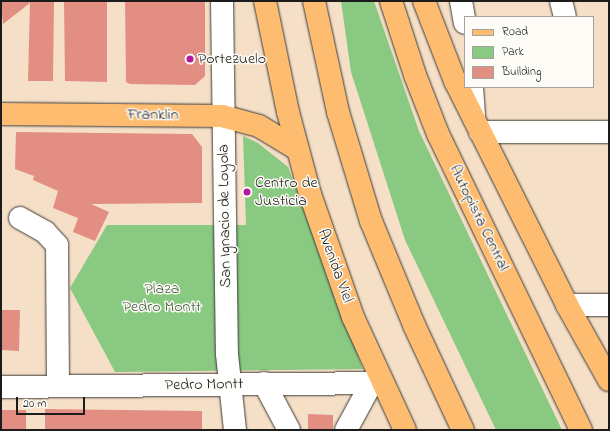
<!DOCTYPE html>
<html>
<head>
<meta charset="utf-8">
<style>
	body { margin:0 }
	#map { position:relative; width:610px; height:431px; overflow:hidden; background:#f5e0c7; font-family:"Indie Flower",sans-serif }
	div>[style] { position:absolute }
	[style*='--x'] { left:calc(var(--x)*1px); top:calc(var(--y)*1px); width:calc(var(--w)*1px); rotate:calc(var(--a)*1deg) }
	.green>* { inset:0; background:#89c981 }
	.building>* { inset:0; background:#e38e82 }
	.roads { filter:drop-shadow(0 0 1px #3d3936) drop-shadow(0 0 1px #3d3936) }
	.minor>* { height:22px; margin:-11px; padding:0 11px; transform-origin:11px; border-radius:11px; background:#fff }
	.major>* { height:22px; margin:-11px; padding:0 11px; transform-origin:11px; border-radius:11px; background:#febc70 }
	.highway>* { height:22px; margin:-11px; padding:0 11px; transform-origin:11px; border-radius:11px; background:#febc70 }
	.dots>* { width:11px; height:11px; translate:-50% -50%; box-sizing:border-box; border:2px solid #fdfcf7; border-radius:50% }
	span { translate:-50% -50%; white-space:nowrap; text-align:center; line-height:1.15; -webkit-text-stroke:3px #fdfcf7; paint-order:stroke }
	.poi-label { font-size:16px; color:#1c1c1c }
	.left { translate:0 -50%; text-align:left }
	.street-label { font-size:16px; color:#1c1c1c }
	.park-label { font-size:16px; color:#486144 }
	.frame { position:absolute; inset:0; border:2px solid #1c1c1c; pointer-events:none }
	.legend { position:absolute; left:464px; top:16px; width:130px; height:72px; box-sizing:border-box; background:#fdfcf7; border:1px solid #a3a29f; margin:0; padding:5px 7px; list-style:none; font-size:12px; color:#1c1c1c }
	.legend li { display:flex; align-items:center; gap:8px; height:20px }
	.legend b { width:20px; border:1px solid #a3a29f }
	.scale { position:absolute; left:16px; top:397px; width:69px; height:18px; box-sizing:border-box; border:2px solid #1c1c1c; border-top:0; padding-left:5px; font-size:12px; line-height:14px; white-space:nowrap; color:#1c1c1c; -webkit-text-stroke:3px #fdfcf7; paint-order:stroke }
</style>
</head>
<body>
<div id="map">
	<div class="green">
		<i style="clip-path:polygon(341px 1px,374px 1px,419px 131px,562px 430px,496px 430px,405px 240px,351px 72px)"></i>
		<i style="clip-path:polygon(243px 136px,258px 143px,288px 167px,363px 369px,115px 372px,70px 288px,107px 225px,246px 225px)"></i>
	</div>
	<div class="building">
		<i style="clip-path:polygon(1px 1px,28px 1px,30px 3px,3px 24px)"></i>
		<i style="clip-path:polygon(30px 1px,54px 1px,53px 81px,28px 81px)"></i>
		<i style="clip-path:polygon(64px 1px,107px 1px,107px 82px,65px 81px)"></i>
		<i style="clip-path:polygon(125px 1px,205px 1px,205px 76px,195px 85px,130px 84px,126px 82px)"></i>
		<i style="clip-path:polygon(16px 132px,192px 134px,202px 147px,202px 203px,91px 204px,109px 212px,95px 241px,73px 232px,78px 218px,53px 208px,58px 191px,33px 180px,34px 176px,15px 169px)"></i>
		<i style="clip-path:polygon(1px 310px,20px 310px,19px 351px,1px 350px)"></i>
		<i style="clip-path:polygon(45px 409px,202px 411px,202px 430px,45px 430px)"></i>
		<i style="clip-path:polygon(1px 410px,26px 410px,26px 430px,1px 430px)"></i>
		<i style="clip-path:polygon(308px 414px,333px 415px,333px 430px,308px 430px)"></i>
	</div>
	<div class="roads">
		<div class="minor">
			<i style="--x:222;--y:1;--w:353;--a:89.2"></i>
			<i style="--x:227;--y:354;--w:76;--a:84"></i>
			<i style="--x:461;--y:1;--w:22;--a:80"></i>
			<i style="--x:561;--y:1;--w:16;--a:76"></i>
			<i style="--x:472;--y:87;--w:32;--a:86"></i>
			<i style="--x:480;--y:132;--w:129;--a:0"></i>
			<i style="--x:20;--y:218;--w:29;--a:29"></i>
			<i style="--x:45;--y:232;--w:18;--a:47"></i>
			<i style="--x:57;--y:245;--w:141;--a:89.6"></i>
			<i style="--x:567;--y:305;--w:42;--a:0"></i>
			<i style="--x:264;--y:383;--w:53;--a:62"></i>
			<i style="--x:1;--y:387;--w:381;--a:-0.6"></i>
			<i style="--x:346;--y:430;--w:52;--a:-61.5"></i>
		</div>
		<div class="major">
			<i style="--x:265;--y:1;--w:113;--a:78.3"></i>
			<i style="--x:288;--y:112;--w:85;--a:75"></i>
			<i style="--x:310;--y:194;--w:130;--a:70.7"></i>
			<i style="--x:353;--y:317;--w:124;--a:65.3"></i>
			<i style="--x:424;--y:1;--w:86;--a:68.8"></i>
			<i style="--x:455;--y:81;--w:250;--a:63.4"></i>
			<i style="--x:567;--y:305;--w:86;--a:60.8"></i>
			<i style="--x:1;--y:114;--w:221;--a:0.5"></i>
			<i style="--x:222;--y:116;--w:38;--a:15"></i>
			<i style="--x:259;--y:126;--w:44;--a:31.2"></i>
		</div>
		<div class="highway">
			<i style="--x:314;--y:1;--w:114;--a:77.8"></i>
			<i style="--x:338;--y:112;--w:114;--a:73.2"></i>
			<i style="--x:371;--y:221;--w:113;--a:67.5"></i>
			<i style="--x:414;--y:325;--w:116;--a:65"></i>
			<i style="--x:391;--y:1;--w:78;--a:72"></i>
			<i style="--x:415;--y:75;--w:63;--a:68.7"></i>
			<i style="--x:438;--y:134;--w:329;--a:64.2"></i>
		</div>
	</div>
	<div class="dots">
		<i style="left:190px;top:59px;background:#b5179e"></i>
		<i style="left:247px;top:192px;background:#b5179e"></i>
	</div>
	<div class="poi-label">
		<span class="left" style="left:198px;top:59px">Portezuelo</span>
		<span class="left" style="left:255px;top:192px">Centro de<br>Justicia</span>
	</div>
	<div class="street-label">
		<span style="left:153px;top:115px;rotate:1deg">Franklin</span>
		<span style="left:225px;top:216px;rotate:-91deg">San Ignacio de Loyola</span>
		<span style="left:479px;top:218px;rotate:64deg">Autopista Central</span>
		<span style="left:335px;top:266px;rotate:70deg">Avenida Viel</span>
		<span style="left:204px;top:385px;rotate:-1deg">Pedro Montt</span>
	</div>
	<div class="park-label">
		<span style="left:162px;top:298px">Plaza<br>Pedro Montt</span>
	</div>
	<div class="frame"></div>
	<ul class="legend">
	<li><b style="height:5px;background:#febc70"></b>Road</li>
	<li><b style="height:11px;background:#89c981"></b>Park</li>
	<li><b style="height:11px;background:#e38e82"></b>Building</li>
	</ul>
	<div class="scale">20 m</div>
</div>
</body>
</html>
